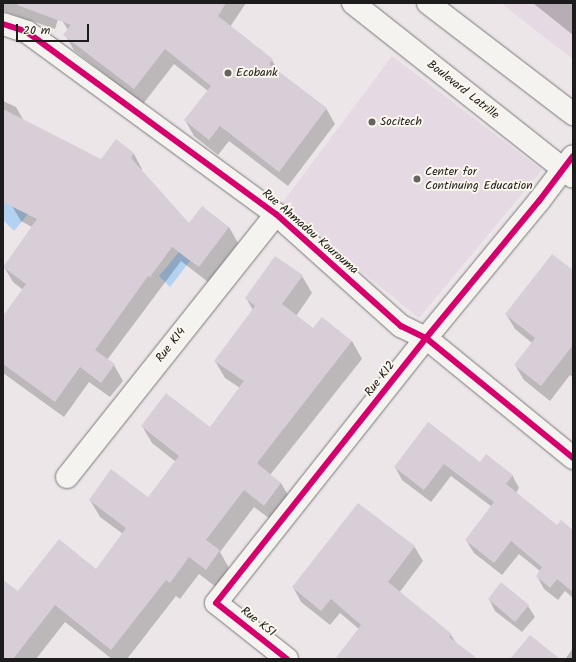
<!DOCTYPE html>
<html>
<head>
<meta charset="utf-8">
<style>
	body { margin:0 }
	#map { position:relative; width:576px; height:662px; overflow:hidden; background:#ece6e9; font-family:Kalam,sans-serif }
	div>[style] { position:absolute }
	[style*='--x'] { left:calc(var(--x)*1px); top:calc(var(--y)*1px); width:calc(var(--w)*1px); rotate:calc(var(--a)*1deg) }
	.built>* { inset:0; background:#e5d9e3 }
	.water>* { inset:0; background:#b3d2f2 }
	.shadow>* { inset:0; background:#0003 }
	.building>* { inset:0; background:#d8ced8 }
	.roads { filter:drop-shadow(0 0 1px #7a7778) drop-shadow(0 0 1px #7a7778) }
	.street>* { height:22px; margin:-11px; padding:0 11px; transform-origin:11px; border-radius:11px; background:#f4f3f0 }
	.secondary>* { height:22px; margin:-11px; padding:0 11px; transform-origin:11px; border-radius:11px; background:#f4f3f0 }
	.cycleway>* { height:6px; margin:-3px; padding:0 3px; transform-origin:3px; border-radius:3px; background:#d6006c }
	.dots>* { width:11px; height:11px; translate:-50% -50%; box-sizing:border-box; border:2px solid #fbf7ec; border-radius:50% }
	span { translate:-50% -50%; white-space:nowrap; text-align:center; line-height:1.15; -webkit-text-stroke:4px #fbf7ec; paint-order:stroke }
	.poi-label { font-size:12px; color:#1c1c1c }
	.left { translate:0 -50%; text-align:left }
	.street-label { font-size:12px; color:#1c1c1c }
	.frame { position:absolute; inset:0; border:4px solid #1c1c1c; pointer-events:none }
	.scale { position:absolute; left:16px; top:24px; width:73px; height:18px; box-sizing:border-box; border:2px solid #1c1c1c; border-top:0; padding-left:5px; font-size:12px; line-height:14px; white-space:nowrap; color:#1c1c1c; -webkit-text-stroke:3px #fbf7ec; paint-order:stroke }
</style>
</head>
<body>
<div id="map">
	<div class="built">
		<i style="clip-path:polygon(501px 3px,573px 3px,573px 59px,544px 37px)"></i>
		<i style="clip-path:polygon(392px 56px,542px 170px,419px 318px,280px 206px)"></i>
	</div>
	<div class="water">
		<i style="clip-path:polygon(3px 196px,28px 214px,14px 231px,3px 220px)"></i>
		<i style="clip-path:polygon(179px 252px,190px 261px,170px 287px,159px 276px)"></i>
	</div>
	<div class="shadow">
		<i style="clip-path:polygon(3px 3px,63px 3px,55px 29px,3px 11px)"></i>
		<i style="clip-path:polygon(76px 3px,246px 3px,230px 27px,272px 60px,279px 73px,326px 108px,335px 124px,288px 186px,229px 141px,218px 155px,194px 136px,185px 120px,208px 91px,174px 64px,143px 104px,74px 50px,65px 35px,68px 30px,63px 22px)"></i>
		<i style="clip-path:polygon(533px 3px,573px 3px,573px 35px)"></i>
		<i style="clip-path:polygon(3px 101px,16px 107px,24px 121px,101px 161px,116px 141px,134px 154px,142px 169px,141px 171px,189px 225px,229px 227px,238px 243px,208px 282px,181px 261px,107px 360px,114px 365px,123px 381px,110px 397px,89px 382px,64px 417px,3px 373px,3px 318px,23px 290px,13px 282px,4px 267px,32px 227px,21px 221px,12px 206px,3px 201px)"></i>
		<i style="clip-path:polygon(573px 272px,573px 377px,570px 375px,550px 401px,524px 380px,515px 365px,532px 343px,515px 329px,506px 314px)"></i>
		<i style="clip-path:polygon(302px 276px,312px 293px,296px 316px,313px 329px,352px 341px,362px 359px,270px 475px,281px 483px,291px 500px,274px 522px,254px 507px,220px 552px,229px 568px,216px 587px,199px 574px,180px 599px,176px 596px,127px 659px,112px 659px,65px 622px,36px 659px,3px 659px,3px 581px,18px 593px,96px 570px,123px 534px,100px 517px,90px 500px,148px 498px,176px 462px,152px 443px,142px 426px,210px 428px,240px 388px,225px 378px,215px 361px,253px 310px,246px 298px)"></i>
		<i style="clip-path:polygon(429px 423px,480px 463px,512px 475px,519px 488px,516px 493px,557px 526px,573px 532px,573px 598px,565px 591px,558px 600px,544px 589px,537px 576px,540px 571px,519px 554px,502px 575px,474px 553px,466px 540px,492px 507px,451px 476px,431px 502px,402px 480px,395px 467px)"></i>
		<i style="clip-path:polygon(414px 546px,423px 561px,399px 593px,451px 635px,456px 643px,477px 659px,343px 659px,359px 629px,340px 613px,330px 625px,301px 602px,293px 587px)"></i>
		<i style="clip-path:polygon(489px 599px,528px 606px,535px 617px,522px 632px,495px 611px)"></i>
		<i style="clip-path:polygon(573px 648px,573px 659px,566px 659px,566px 658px)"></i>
	</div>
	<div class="building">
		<i style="clip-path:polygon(18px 3px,226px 3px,218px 16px,273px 59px,269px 64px,327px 108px,279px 172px,220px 126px,209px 140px,184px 120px,211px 86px,165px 49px,134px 89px,63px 35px,71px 25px,17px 5px)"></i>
		<i style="clip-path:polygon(3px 109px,101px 159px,116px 139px,134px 153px,131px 158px,189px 223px,202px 206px,229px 227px,199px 267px,172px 247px,150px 277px,148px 276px,95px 350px,115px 364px,101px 383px,80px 367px,55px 402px,3px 364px,3px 316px,26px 284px,3px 267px,37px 219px,3px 202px)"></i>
		<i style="clip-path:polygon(552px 254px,573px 270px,573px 345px,541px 386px,514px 365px,535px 338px,505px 314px)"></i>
		<i style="clip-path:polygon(275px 256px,303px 275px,282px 304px,313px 328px,322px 317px,352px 341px,257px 463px,281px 483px,264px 506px,244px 490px,206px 540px,220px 550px,206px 570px,189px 557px,170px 583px,166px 580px,111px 650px,55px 605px,13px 659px,3px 659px,3px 580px,18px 591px,59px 539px,96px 569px,126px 528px,89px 500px,111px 469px,148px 497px,179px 456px,141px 426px,166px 393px,210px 427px,244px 381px,214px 361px,255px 306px,245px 298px)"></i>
		<i style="clip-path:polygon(428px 422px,480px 462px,486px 454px,513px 475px,506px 484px,557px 525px,561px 520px,573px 530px,573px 592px,557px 579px,550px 588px,536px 576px,542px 567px,511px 541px,494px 563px,465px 540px,494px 502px,444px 464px,424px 490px,394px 467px)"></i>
		<i style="clip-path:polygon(358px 503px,415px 546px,388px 582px,452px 634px,449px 637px,478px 659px,335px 659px,361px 625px,331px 599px,321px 611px,292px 587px)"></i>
		<i style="clip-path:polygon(501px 582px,529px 605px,515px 622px,488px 599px)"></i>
		<i style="clip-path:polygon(530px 635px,560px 659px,510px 659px)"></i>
	</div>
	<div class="roads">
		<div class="street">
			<i style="--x:3;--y:24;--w:25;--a:18"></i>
			<i style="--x:27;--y:32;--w:308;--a:36.2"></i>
			<i style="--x:276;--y:214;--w:168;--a:41.9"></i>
			<i style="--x:401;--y:326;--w:28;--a:26"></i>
			<i style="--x:426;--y:338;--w:190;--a:39.2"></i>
			<i style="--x:67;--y:477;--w:336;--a:-51.5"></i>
			<i style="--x:287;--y:659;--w:90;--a:-141.7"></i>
			<i style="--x:216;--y:603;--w:338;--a:-51.6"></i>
			<i style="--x:426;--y:338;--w:178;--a:-50.5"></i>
			<i style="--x:539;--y:201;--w:56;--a:-52.9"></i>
		</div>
		<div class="secondary">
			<i style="--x:353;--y:3;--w:280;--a:38.3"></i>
			<i style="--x:428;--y:3;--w:183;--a:37.4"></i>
		</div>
	</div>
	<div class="cycleway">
		<i style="--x:3;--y:24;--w:25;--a:18"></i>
		<i style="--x:27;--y:32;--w:308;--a:36.2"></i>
		<i style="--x:276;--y:214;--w:168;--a:41.9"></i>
		<i style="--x:401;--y:326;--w:28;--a:26"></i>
		<i style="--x:426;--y:338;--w:190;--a:39.2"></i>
		<i style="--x:287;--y:659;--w:90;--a:-141.7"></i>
		<i style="--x:216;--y:603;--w:338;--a:-51.6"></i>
		<i style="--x:426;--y:338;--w:178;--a:-50.5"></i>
		<i style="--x:539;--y:201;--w:56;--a:-52.9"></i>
	</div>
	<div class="dots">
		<i style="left:228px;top:73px;background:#656364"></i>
		<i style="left:372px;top:122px;background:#656364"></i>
		<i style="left:417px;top:179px;background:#656364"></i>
	</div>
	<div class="poi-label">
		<span class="left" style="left:236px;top:73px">Ecobank</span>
		<span class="left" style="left:380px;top:122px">Socitech</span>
		<span class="left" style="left:425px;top:179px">Center for<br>Continuing Education</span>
	</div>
	<div class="street-label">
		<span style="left:463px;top:90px;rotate:38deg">Boulevard Latrille</span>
		<span style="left:310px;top:232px;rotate:41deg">Rue Ahmadou Kourouma</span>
		<span style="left:171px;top:345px;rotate:-52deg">Rue K14</span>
		<span style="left:380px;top:379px;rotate:-52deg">Rue K12</span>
		<span style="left:258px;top:622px;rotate:38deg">Rue K51</span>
	</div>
	<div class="frame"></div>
	<div class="scale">20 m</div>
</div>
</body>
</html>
